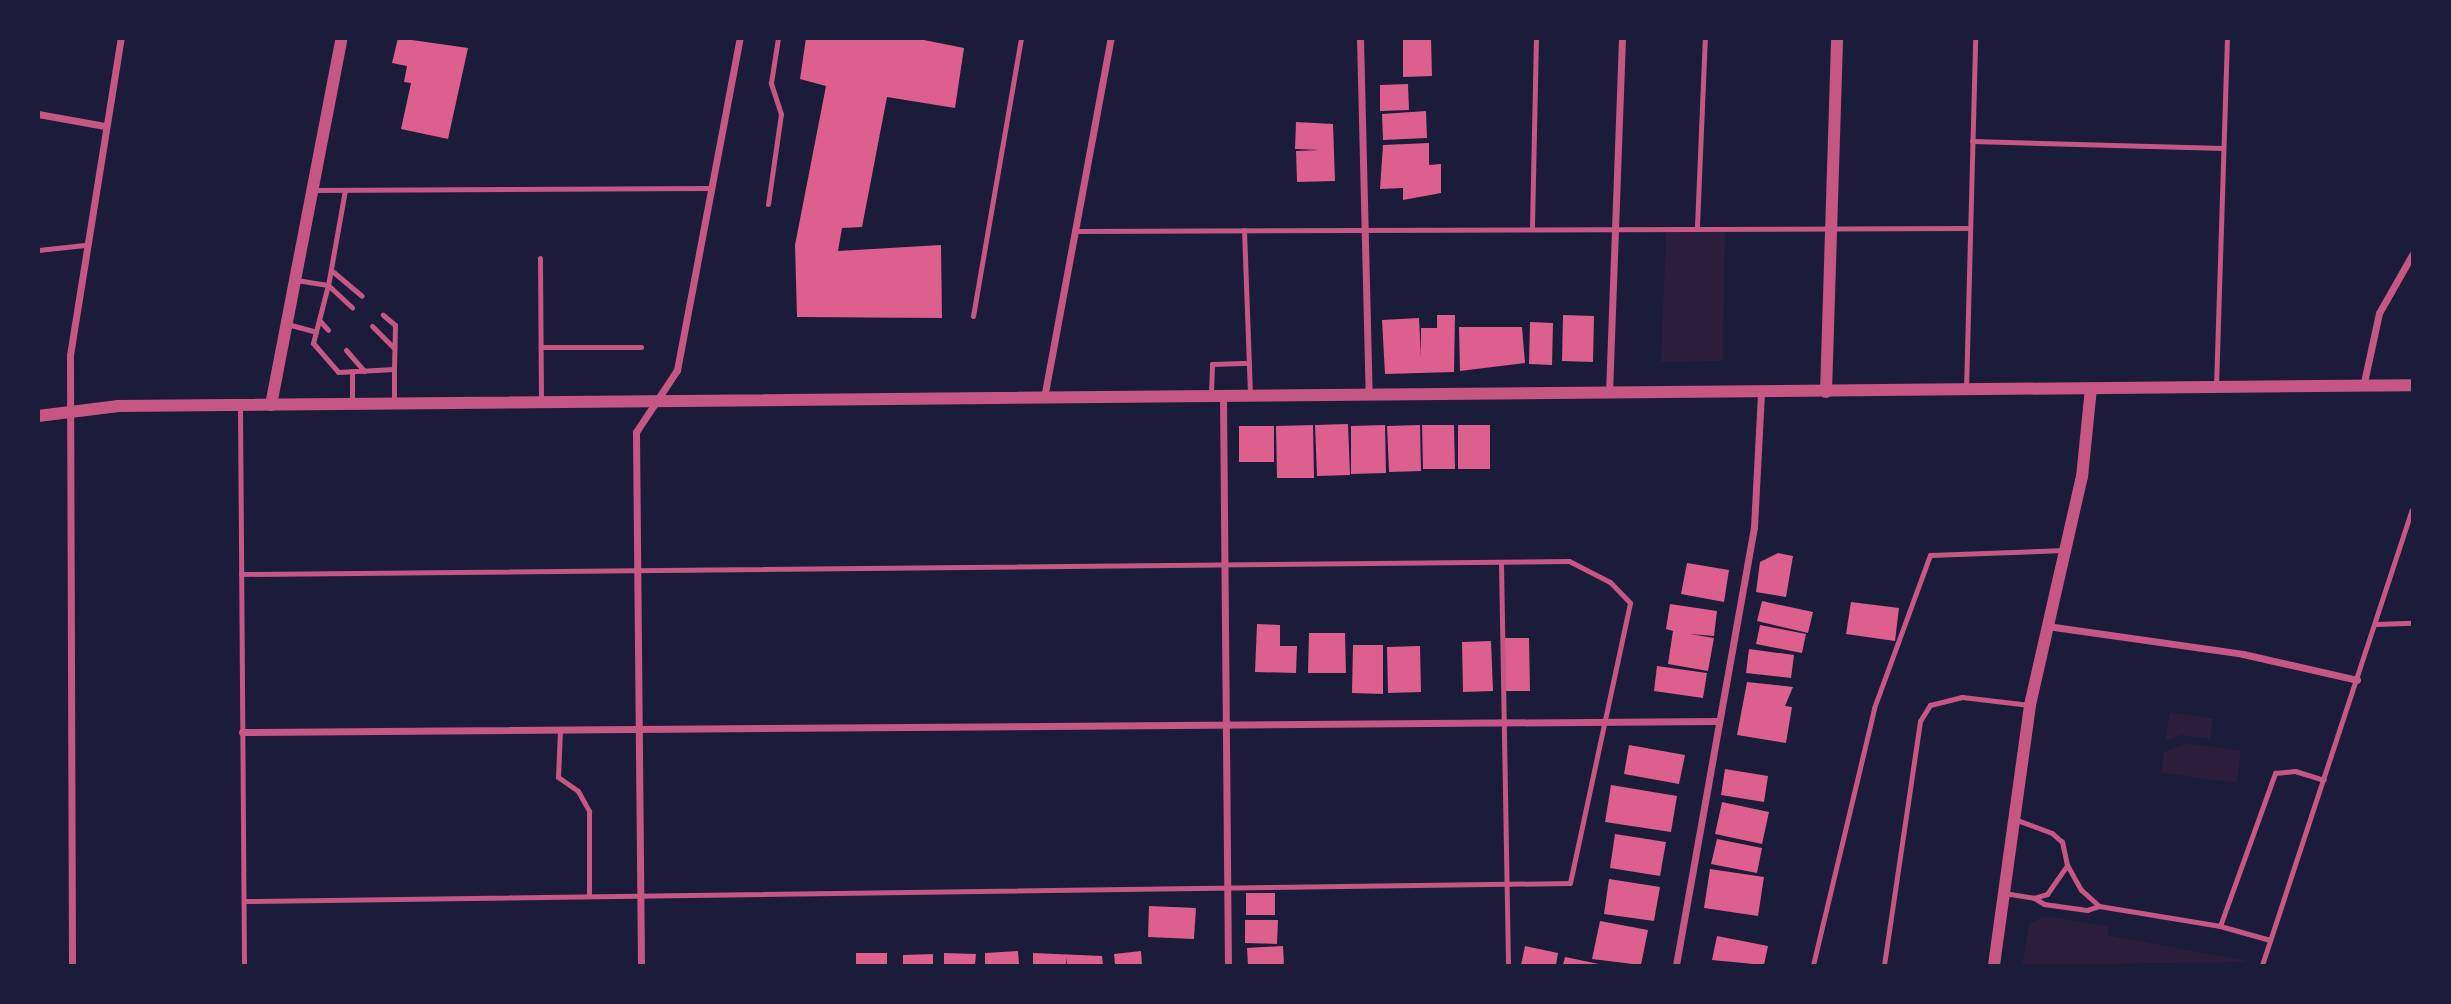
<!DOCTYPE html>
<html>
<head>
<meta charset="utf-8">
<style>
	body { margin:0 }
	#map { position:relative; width:2451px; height:1004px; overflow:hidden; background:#1b1b3a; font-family:Raleway,sans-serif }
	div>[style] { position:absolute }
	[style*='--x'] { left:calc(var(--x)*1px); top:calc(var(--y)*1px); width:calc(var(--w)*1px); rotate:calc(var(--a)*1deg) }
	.green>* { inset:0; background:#2a1e3b }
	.building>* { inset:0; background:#dd5f8e }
	.service>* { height:5px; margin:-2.5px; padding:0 2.5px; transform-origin:2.5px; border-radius:2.5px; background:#c65784 }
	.minor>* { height:7px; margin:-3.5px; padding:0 3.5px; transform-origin:3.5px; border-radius:3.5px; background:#c65784 }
	.tertiary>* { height:12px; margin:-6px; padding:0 6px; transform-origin:6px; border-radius:6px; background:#c65784 }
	span { translate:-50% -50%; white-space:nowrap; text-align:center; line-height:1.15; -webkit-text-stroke:6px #1b1b3a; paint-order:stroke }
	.frame { position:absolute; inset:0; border:40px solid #1b1b3a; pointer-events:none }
</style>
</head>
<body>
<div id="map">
	<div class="green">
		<i style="clip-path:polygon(1666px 230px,1725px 230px,1723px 361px,1661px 362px)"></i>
		<i style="clip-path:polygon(2170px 712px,2213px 719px,2210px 739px,2182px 735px,2165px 741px)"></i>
		<i style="clip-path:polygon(2185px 743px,2241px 751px,2237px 783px,2161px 773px,2164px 752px)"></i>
		<i style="clip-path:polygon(2044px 916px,2108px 926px,2108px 935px,2251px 962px,2022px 965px,2029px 924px)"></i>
	</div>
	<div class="building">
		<i style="clip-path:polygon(398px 38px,468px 48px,448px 139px,401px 129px,411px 83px,404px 82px,407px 66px,392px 63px)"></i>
		<i style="clip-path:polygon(806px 38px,914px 38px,964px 48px,955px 108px,887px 97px,862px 227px,842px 228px,838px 251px,941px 245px,942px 318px,797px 317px,795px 245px,826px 86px,800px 79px)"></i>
		<i style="clip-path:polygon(1403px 38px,1431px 38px,1432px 76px,1403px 77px)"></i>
		<i style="clip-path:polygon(1408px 84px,1409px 110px,1380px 111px,1380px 85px)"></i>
		<i style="clip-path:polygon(1426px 111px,1427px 138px,1383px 140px,1382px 114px)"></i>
		<i style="clip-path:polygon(1296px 122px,1333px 124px,1335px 181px,1297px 182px,1296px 151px,1320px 150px,1295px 149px)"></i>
		<i style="clip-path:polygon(1429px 143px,1429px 165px,1441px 164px,1441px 193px,1403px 200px,1403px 188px,1380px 189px,1383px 145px)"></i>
		<i style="clip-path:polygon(1437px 315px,1455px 315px,1454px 372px,1385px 374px,1382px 320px,1419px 318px,1421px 357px,1421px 328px,1437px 328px)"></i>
		<i style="clip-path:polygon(1563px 315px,1594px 316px,1593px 362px,1562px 361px)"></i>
		<i style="clip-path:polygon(1530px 322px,1553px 323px,1552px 365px,1529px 364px)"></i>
		<i style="clip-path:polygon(1459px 327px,1522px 327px,1525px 363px,1460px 371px)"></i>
		<i style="clip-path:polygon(1348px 424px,1350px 475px,1317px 476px,1315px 425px)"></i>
		<i style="clip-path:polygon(1313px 425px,1314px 478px,1277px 478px,1276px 426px)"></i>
		<i style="clip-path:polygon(1385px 425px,1386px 473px,1351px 474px,1351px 426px)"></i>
		<i style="clip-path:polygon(1420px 425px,1421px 471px,1389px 472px,1387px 426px)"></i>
		<i style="clip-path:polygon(1422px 425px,1454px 425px,1455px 469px,1423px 469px)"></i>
		<i style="clip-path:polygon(1458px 425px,1490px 425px,1490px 469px,1458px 469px)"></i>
		<i style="clip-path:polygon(1239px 426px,1274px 426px,1274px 462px,1239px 462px)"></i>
		<i style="clip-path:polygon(1778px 553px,1793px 556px,1786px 597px,1756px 592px,1760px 562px)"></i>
		<i style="clip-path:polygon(1687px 563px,1729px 570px,1724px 602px,1681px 594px)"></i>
		<i style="clip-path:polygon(1762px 601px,1813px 612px,1808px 633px,1757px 621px)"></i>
		<i style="clip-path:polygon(1851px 602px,1899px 608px,1895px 641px,1846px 634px)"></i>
		<i style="clip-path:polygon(1670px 604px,1717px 611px,1714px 636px,1690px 634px,1714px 638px,1708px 671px,1668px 664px,1673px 631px,1666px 629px)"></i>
		<i style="clip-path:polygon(1257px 624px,1280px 625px,1280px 646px,1297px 646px,1296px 673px,1255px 672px)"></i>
		<i style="clip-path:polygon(1760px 625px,1806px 634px,1802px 653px,1756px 644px)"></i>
		<i style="clip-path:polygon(1309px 633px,1345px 633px,1346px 673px,1308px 673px)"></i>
		<i style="clip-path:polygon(1504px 638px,1529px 638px,1530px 691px,1504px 691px)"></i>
		<i style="clip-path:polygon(1491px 641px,1493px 691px,1463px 692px,1462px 642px)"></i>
		<i style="clip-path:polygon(1353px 645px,1383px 645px,1383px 694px,1352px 693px)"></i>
		<i style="clip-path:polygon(1420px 646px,1421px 692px,1388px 693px,1387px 647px)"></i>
		<i style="clip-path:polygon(1749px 649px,1794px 655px,1791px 678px,1746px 673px)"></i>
		<i style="clip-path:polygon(1657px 666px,1707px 673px,1703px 698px,1654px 691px)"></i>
		<i style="clip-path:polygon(1747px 682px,1793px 687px,1785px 706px,1792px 707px,1786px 743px,1737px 735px)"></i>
		<i style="clip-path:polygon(1629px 745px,1685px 755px,1679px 784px,1624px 774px)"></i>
		<i style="clip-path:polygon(1725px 769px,1768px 776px,1764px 802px,1721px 795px)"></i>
		<i style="clip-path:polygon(1611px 785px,1677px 796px,1671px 832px,1605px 822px)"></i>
		<i style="clip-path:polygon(1722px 802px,1769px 812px,1762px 844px,1715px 834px)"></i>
		<i style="clip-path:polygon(1615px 834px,1666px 842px,1660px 876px,1610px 868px)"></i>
		<i style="clip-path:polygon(1717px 839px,1762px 848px,1757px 873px,1711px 864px)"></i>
		<i style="clip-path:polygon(1710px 869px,1764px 877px,1758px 916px,1704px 908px)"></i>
		<i style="clip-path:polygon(1609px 879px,1660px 887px,1654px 921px,1604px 914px)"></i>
		<i style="clip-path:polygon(1246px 893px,1275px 893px,1275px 915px,1246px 915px)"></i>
		<i style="clip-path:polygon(1149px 906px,1196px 908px,1194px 939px,1148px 937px)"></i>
		<i style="clip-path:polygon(1245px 920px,1278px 920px,1277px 944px,1245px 943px)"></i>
		<i style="clip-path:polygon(1600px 921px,1648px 930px,1641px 965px,1592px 959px)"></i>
		<i style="clip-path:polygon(1717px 936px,1768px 946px,1764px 965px,1712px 960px)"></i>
		<i style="clip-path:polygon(1283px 946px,1284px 965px,1248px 965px,1247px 948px)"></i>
		<i style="clip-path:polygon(1525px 946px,1558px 953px,1556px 965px,1521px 965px)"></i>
		<i style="clip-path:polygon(1018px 951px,1019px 965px,985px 965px,985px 953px)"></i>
		<i style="clip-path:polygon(1141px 951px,1142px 965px,1115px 965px,1114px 954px)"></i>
		<i style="clip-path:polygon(856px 953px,887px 953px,887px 965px,856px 965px)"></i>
		<i style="clip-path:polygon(944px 953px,976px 954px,975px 965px,944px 965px)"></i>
		<i style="clip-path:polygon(1033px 953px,1102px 956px,1103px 965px,1067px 965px,1067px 957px,1066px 965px,1033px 965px)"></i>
		<i style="clip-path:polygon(933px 954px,933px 965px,903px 965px,903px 955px)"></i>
		<i style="clip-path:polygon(1565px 957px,1599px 964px,1599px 965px,1563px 965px)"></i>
	</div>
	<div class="service">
		<i style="--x:1972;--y:141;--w:251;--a:1.6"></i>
		<i style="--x:313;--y:190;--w:399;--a:-0.3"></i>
		<i style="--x:345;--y:190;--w:97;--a:100.1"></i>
		<i style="--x:328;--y:285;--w:33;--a:43"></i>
		<i style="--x:768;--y:204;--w:91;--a:-81.8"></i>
		<i style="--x:781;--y:114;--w:33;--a:-108"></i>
		<i style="--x:771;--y:83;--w:46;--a:-81.2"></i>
		<i style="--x:1697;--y:226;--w:188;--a:-87.6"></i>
		<i style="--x:1532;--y:227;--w:189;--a:-88.8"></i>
		<i style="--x:1244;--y:230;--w:165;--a:87.9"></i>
		<i style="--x:1074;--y:231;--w:894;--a:-0.19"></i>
		<i style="--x:38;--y:250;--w:47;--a:-6.1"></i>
		<i style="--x:540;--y:258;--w:143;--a:89.6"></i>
		<i style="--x:331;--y:270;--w:40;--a:40"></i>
		<i style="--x:296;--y:280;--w:32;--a:9"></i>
		<i style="--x:328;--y:285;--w:60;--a:104.5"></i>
		<i style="--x:313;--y:343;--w:38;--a:49"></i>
		<i style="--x:338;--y:372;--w:56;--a:-3.1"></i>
		<i style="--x:394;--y:369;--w:44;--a:-88.7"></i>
		<i style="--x:395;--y:325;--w:16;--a:-140"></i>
		<i style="--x:973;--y:316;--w:282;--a:-80.2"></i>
		<i style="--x:320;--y:321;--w:12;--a:48"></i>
		<i style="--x:287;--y:324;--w:30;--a:15"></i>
		<i style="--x:372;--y:326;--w:31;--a:45"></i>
		<i style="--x:541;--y:347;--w:100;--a:0"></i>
		<i style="--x:346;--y:350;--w:28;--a:49"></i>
		<i style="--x:394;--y:369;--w:34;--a:90"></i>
		<i style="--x:2216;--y:387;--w:349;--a:-88.2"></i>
		<i style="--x:1966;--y:390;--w:352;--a:-88.5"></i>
		<i style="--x:1211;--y:394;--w:30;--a:-88"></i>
		<i style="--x:1212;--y:364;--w:37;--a:-2"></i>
		<i style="--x:352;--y:403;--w:32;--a:-90"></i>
		<i style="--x:240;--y:406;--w:559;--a:89.59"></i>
		<i style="--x:1501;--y:563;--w:402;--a:89"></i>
		<i style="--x:241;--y:574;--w:1328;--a:-0.56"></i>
		<i style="--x:1569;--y:561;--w:46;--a:27.1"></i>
		<i style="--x:1610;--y:582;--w:29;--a:46"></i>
		<i style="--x:1630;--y:603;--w:286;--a:102.1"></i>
		<i style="--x:1570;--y:883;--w:1326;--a:179.22"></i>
		<i style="--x:2376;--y:624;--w:36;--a:-2"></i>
		<i style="--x:560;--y:730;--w:47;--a:92.4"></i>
		<i style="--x:558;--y:777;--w:24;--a:35"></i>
		<i style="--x:578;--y:791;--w:23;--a:61"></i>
		<i style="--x:589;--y:811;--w:84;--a:90"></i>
		<i style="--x:2004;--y:893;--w:30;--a:9"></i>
		<i style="--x:2034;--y:898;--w:14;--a:-17"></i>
		<i style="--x:2047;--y:894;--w:35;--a:-55"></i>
		<i style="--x:2067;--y:865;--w:24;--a:-102"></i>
		<i style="--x:2062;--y:842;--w:13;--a:-138"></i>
		<i style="--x:2052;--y:833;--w:40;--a:-159.8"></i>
		<i style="--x:2034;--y:898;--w:12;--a:31"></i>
		<i style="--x:2044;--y:904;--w:43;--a:7.9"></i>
		<i style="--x:2087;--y:910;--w:13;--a:-18"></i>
		<i style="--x:2099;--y:906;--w:24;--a:-138"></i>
		<i style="--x:2081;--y:890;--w:29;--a:-119"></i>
		<i style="--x:2099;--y:906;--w:123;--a:9.4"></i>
		<i style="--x:2220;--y:926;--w:52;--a:15.6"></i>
		<i style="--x:2220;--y:926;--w:163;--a:-70.2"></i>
		<i style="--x:2275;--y:773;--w:20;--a:-6"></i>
		<i style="--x:2295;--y:771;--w:30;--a:17"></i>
		<i style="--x:1813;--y:965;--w:264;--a:-76.6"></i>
		<i style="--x:1874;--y:708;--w:163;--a:-69.9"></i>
		<i style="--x:1930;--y:555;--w:135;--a:-2.1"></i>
		<i style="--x:1884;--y:965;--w:247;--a:-81.6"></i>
		<i style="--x:1920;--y:721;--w:19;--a:-58"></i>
		<i style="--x:1930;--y:705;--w:33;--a:-14"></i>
		<i style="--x:1962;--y:697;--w:68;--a:6.7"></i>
		<i style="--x:2262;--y:965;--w:479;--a:-71.8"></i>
	</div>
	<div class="minor">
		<i style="--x:1360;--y:38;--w:357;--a:88.6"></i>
		<i style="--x:38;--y:114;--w:68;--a:10.2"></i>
		<i style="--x:2363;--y:387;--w:76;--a:-77.8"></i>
		<i style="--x:2379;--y:313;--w:67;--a:-60.4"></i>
		<i style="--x:1609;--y:393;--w:355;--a:-87.9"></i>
		<i style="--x:1223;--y:397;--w:568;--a:89.5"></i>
		<i style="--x:1044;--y:398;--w:366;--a:-79.5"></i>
		<i style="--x:2047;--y:626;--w:198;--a:8.1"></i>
		<i style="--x:2243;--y:654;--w:117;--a:12.8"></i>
		<i style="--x:242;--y:732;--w:1475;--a:-0.43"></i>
		<i style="--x:72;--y:965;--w:610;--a:-90.19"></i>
		<i style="--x:70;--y:355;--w:321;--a:-80.9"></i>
		<i style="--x:641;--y:965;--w:533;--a:-90.54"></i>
		<i style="--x:636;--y:432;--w:74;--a:-56.5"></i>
		<i style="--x:677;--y:370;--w:338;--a:-79.3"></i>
		<i style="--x:1676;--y:965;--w:445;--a:-79.9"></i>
		<i style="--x:1754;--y:527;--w:134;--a:-87"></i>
	</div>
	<div class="tertiary">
		<i style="--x:1826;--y:392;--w:354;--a:-88.2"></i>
		<i style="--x:271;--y:405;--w:374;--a:-79.1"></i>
		<i style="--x:38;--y:416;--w:81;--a:-7.1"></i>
		<i style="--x:118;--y:406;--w:2294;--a:-0.52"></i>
		<i style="--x:1994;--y:965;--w:262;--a:-82.1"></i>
		<i style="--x:2030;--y:705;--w:234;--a:-77.2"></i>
		<i style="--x:2082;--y:477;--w:89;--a:-84.2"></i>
	</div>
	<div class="frame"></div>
</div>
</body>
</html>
